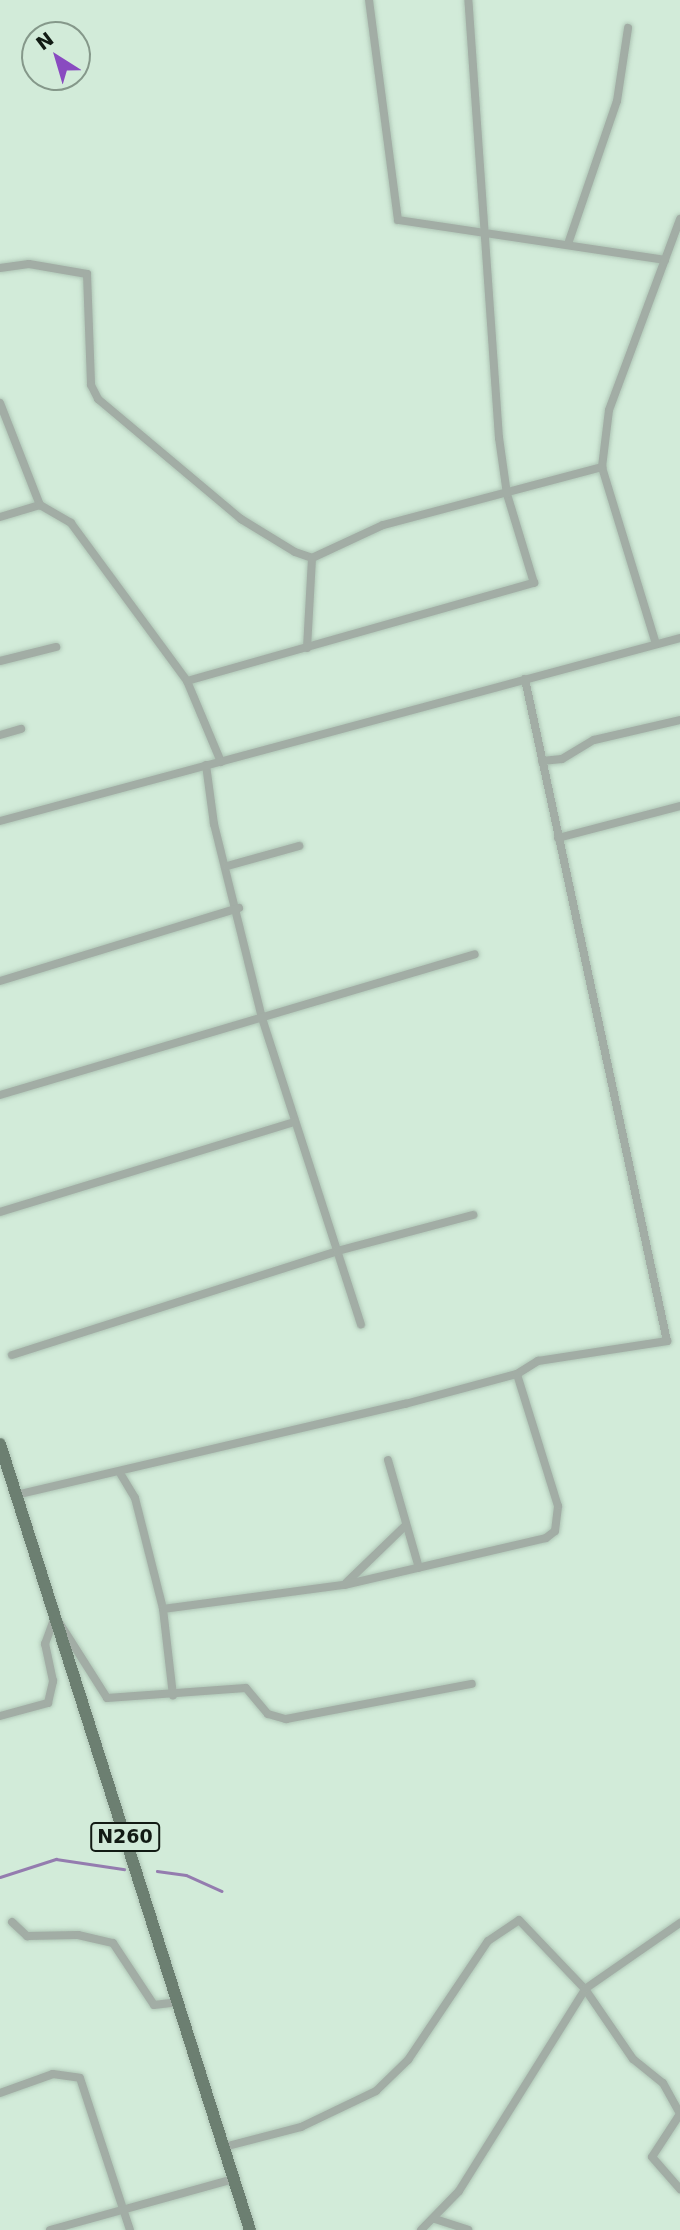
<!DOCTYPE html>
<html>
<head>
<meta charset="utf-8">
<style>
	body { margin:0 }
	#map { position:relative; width:680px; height:2230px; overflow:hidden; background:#d2ebd9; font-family:"DejaVu Sans",sans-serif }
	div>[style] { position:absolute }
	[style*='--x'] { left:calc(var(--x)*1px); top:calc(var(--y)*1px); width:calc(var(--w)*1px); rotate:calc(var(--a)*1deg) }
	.stream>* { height:2.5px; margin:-1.25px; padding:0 1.25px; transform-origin:1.25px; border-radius:1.25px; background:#947caf }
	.roads { filter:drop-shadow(0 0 2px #afc6b6) drop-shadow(0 0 2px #afc6b6) }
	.minor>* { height:8px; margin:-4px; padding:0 4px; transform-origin:4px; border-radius:4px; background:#a2ada5 }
	.primary>* { height:12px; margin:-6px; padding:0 6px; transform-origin:6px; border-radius:6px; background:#6c7f71 }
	span { translate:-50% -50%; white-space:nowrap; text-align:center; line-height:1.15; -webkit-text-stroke:5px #d2ebd9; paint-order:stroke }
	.shield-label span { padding:2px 5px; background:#d2ebd9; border:2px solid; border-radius:5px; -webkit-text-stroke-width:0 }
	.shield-label { font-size:19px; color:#121b14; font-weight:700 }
	.north { position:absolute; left:21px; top:21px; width:70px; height:70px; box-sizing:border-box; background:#d2ebd9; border:2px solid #85988a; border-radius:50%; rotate:323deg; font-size:19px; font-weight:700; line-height:28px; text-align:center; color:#121b14 }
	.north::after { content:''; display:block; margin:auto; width:24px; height:32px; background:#894bc0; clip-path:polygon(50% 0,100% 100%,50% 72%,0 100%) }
</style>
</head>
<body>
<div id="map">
	<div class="stream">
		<i style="--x:157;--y:1871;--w:29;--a:8"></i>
		<i style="--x:186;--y:1875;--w:39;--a:24"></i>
		<i style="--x:0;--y:1877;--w:59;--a:-17.8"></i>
		<i style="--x:56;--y:1859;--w:69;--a:8.4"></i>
	</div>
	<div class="roads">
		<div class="minor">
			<i style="--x:369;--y:0;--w:222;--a:82.5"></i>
			<i style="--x:398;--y:220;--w:270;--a:8.5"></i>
			<i style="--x:569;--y:241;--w:148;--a:-71.1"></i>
			<i style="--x:617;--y:101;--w:74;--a:-81.4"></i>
			<i style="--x:0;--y:268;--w:29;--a:-8"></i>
			<i style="--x:29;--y:264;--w:59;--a:9.8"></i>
			<i style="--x:87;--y:274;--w:111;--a:87.9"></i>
			<i style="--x:91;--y:385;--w:16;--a:63"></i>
			<i style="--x:98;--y:399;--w:187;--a:40"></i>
			<i style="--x:241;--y:519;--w:63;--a:31.4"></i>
			<i style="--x:295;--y:552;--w:18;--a:19"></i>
			<i style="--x:312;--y:558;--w:78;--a:-24.9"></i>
			<i style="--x:383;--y:525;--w:227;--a:-14.8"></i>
			<i style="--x:0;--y:403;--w:110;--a:68.6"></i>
			<i style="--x:0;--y:517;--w:42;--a:-16.7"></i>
			<i style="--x:40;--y:505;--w:36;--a:30"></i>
			<i style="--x:71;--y:523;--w:196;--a:53.7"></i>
			<i style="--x:187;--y:681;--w:88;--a:67.2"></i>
			<i style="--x:656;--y:644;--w:185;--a:-107"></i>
			<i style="--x:602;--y:467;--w:57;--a:-83"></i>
			<i style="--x:609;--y:410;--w:204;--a:-69.6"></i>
			<i style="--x:307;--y:648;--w:90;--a:-86.8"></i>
			<i style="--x:0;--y:661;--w:58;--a:-14"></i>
			<i style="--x:187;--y:681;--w:361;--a:-15.8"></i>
			<i style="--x:534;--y:583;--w:93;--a:-106.9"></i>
			<i style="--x:507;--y:494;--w:57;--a:-98.1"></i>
			<i style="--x:499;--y:438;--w:439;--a:-94"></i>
			<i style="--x:0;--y:735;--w:22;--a:-16"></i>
			<i style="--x:542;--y:761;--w:20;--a:-6"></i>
			<i style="--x:562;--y:759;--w:37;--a:-31"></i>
			<i style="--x:594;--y:740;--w:88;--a:-13.1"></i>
			<i style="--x:206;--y:765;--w:60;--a:82.3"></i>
			<i style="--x:214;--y:824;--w:200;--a:76.1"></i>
			<i style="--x:262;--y:1018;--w:322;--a:72.1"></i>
			<i style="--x:0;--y:821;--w:704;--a:-15.06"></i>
			<i style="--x:558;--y:838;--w:126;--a:-14.7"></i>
			<i style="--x:227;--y:866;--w:75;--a:-15.5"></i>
			<i style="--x:0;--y:981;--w:250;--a:-17"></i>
			<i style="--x:0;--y:1095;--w:495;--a:-16.5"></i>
			<i style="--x:0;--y:1212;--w:308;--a:-17"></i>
			<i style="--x:12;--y:1355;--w:341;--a:-17.7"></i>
			<i style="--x:337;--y:1251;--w:141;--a:-14.8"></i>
			<i style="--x:388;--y:1460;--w:112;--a:74"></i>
			<i style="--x:120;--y:1473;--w:29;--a:59"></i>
			<i style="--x:135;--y:1498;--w:114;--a:75.8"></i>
			<i style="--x:163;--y:1609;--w:87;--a:83.4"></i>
			<i style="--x:16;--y:1495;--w:400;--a:-13.2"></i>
			<i style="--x:405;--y:1404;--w:116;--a:-15"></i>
			<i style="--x:517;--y:1374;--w:25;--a:-32"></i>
			<i style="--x:538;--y:1361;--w:131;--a:-8.8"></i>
			<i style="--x:667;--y:1341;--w:677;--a:-102.11"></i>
			<i style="--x:346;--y:1583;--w:81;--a:-44"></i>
			<i style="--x:163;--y:1609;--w:183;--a:-7.6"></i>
			<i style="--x:344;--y:1585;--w:207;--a:-13.1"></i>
			<i style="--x:546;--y:1538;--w:11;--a:-38"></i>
			<i style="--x:555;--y:1531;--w:25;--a:-83"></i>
			<i style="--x:558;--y:1506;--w:138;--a:-107.3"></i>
			<i style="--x:0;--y:1716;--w:50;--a:-15.2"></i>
			<i style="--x:48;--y:1703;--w:23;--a:-77"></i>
			<i style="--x:53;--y:1681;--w:38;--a:-102"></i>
			<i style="--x:45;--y:1644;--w:30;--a:-70"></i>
			<i style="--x:55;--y:1616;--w:97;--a:57.6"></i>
			<i style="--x:107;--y:1698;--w:139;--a:-4.1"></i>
			<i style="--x:246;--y:1688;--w:34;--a:50"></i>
			<i style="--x:268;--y:1714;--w:19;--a:16"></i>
			<i style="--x:286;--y:1719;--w:189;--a:-10.7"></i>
			<i style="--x:12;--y:1922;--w:21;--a:43"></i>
			<i style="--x:27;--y:1936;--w:51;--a:-1.1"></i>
			<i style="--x:78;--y:1935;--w:36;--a:13"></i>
			<i style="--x:113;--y:1943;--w:74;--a:56.5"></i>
			<i style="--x:154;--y:2005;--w:23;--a:-7"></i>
			<i style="--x:0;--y:2093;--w:56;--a:-19.7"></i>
			<i style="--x:53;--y:2074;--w:27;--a:8"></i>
			<i style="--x:80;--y:2078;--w:160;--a:71.8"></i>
			<i style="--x:224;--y:2147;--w:80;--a:-14.6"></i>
			<i style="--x:301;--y:2127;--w:83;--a:-25.6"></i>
			<i style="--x:376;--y:2091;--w:45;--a:-44.1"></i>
			<i style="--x:408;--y:2060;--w:143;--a:-56.1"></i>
			<i style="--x:488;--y:1941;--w:37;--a:-34"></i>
			<i style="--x:519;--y:1920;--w:95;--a:46.3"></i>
			<i style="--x:585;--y:1989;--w:85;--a:55.6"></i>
			<i style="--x:633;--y:2059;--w:38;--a:39"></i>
			<i style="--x:663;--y:2083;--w:35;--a:61"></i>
			<i style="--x:680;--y:2114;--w:51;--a:123.1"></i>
			<i style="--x:652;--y:2157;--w:43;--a:48.8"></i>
			<i style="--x:435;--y:2219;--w:35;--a:18"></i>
			<i style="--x:50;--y:2230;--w:191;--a:-15.5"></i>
			<i style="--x:421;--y:2230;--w:54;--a:-45.7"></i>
			<i style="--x:459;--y:2191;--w:238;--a:-58"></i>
			<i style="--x:585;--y:1989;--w:116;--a:-34.8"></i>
		</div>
		<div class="primary">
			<i style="--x:0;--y:1444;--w:825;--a:72.36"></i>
		</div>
	</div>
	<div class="shield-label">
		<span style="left:125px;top:1837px">N260</span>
	</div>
	<div class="north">N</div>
</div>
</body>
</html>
